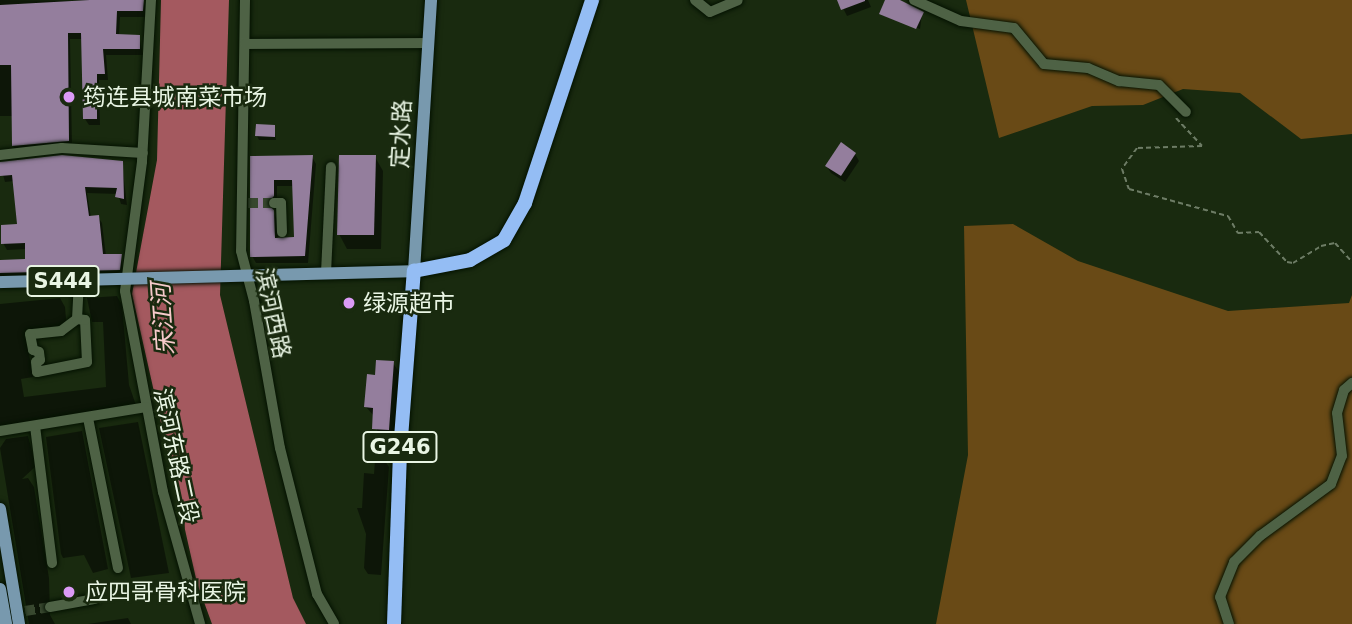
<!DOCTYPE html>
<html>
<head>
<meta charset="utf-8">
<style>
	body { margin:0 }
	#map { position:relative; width:1352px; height:624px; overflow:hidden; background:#192a0f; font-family:"DejaVu Sans","Noto Sans SC",sans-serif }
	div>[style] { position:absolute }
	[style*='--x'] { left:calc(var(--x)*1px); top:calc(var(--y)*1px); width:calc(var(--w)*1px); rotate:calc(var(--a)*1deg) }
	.forest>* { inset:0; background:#694a16 }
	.water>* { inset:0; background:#a4595f }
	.shadow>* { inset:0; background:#0007 }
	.building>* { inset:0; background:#947e9d }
	.minor-tunnel>* { height:10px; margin-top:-5px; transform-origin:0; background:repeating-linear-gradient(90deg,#38482f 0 10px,transparent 0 15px) }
	.path>* { height:2px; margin-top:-1px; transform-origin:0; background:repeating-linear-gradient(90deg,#6d7c65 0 5px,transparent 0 8.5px) }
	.roads { filter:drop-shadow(0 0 2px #041200) drop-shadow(0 0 2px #041200) }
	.minor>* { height:10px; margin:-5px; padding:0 5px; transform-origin:5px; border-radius:5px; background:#4e6245 }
	.major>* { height:12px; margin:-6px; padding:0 6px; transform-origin:6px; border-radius:6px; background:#7899ae }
	.highway>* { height:14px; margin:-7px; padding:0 7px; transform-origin:7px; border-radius:7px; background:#94bdf4 }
	.dots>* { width:19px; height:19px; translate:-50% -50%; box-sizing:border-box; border:4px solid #192a0f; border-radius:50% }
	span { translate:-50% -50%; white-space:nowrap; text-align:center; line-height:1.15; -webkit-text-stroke:5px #192a0f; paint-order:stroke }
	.shield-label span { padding:2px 5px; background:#192a0f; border:2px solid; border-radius:5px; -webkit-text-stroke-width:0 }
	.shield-label { font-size:21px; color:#e9f5e4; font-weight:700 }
	.poi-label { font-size:23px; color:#e9f5e4 }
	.left { translate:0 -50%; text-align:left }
	.street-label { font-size:23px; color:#e9f5e4 }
	.water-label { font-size:24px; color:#f7cacb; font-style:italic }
</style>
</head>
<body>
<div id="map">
	<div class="forest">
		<i style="clip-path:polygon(966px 0,1352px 0,1352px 134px,1301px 139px,1240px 93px,1183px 89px,1143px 105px,1092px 106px,999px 138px)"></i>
		<i style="clip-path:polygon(1013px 224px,1078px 261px,1228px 311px,1349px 303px,1352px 295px,1352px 624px,936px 624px,968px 455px,964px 226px)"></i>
	</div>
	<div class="water">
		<i style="clip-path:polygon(161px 0,229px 0,220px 295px,293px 598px,306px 624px,212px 624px,197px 583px,132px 294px,157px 160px)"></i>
	</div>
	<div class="shadow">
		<i style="clip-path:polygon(0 0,143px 1px,146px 8px,146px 17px,120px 17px,119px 36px,139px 36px,143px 55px,106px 55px,108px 80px,99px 80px,100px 125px,89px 125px,85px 119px,83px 39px,70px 39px,72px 147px,17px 152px,13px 146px,13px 116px,0 116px)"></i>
		<i style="clip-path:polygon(839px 0,868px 0,871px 7px,847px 16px)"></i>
		<i style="clip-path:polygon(887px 0,922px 14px,920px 29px,882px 15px)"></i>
		<i style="clip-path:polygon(274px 127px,276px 140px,259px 140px,257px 136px)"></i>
		<i style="clip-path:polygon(855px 154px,859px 161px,845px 182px,831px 173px,827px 167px)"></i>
		<i style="clip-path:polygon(evenodd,252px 157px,312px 157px,316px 164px,308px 263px,256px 263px,252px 256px,252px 157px,277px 186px,294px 186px,296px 239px,278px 240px,277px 219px,270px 207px,277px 203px,277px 186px)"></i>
		<i style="clip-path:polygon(375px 157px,383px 171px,381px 249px,347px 249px,339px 234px)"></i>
		<i style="clip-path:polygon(122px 163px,127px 205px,121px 204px,118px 194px,87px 193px,91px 218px,98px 217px,102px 223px,106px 256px,121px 255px,123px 276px,0 281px,0 262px,27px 261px,27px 249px,7px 250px,3px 243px,19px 226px,14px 181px,5px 182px,0 164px)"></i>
		<i style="clip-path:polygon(117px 296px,122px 305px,129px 385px,138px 411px,0 427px,0 304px,60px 298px,65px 307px,67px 330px,34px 336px,27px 342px,33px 377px,21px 379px,24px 397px,106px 387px,103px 322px,92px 322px,87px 298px)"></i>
		<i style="clip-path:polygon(393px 363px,399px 372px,394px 439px,379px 438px,374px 416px,366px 407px,376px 377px)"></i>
		<i style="clip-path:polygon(138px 422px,169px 573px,131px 578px,99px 428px)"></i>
		<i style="clip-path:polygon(82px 431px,108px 569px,93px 573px,84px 555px,63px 558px,61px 554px,46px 437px)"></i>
		<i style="clip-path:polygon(28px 436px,36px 466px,22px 479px,28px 478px,34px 487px,49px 578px,50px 615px,55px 624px,29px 624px,0 448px,6px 439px)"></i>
		<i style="clip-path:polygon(375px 460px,385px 461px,389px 467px,381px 575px,368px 574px,364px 568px,366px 534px,357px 508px,362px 508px,364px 473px,374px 474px)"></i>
		<i style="clip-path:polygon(128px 618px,131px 624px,88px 624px)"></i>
	</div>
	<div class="building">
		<i style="clip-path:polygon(90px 0,144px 0,143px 11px,117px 11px,116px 34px,140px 35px,140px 49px,103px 49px,105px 74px,97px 74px,97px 119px,83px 119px,81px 33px,68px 33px,69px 141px,12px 146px,11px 65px,0 65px,0 5px)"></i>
		<i style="clip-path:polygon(837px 0,865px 0,865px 1px,841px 10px)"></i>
		<i style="clip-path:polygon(885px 0,900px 0,924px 12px,916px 29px,879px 14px)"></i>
		<i style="clip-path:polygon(256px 124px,275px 125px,275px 137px,255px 136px)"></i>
		<i style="clip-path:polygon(841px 142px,856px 153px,841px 176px,825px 166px)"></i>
		<i style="clip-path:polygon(62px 155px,123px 161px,124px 199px,115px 197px,117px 188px,85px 187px,89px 216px,99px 215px,103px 254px,122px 254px,120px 270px,0 273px,0 260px,25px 259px,25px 243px,1px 244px,1px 225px,17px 224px,12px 175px,0 176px,0 162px)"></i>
		<i style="clip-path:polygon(evenodd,313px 155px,305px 256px,250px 257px,250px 156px,313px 155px,274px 180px,292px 180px,294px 237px,275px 238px,274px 210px,267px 204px,274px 196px,274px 180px)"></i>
		<i style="clip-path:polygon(339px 155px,376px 155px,374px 235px,337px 235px)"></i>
		<i style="clip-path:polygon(376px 360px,394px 361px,389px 430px,372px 429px,373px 408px,364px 407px,367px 374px,375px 375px)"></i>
	</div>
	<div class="minor-tunnel">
		<i style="--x:248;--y:203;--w:26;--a:0"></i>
		<i style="--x:25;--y:611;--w:25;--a:-9"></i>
	</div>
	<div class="path">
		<i style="--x:1176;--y:118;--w:38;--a:47"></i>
		<i style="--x:1202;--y:146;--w:65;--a:178.2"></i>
		<i style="--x:1137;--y:148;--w:26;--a:126"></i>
		<i style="--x:1122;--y:169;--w:21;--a:71"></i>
		<i style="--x:1129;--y:189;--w:103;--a:15.3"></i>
		<i style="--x:1228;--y:216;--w:20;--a:60"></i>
		<i style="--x:1238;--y:233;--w:21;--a:-3"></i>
		<i style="--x:1259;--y:232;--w:41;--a:47"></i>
		<i style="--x:1287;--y:262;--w:6;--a:9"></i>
		<i style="--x:1293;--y:263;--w:33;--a:-31"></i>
		<i style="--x:1321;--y:246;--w:14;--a:-12"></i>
		<i style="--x:1335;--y:243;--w:25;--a:48"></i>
	</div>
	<div class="roads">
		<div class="minor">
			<i style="--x:151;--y:0;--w:162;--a:93.2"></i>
			<i style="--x:142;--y:162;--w:130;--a:97.5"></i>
			<i style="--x:125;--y:291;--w:205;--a:79.3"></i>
			<i style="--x:163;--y:492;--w:137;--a:74.3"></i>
			<i style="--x:245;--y:0;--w:251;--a:90.9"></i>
			<i style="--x:241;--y:251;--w:52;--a:75.4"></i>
			<i style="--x:254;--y:301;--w:149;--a:80"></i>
			<i style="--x:280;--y:448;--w:151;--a:75.8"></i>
			<i style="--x:317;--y:594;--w:34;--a:60"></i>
			<i style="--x:695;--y:0;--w:19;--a:39"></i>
			<i style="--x:710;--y:12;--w:30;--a:-23"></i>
			<i style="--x:914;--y:0;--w:51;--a:24.1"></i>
			<i style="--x:961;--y:21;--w:53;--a:7.5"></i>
			<i style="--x:1014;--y:28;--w:47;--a:50.2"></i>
			<i style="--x:1044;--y:64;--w:44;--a:5.2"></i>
			<i style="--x:1088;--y:68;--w:34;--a:23"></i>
			<i style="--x:1119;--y:81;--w:40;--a:5.7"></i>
			<i style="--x:1159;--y:85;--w:38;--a:45"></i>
			<i style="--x:245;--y:44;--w:183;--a:-0.3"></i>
			<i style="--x:0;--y:155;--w:62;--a:-6.4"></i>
			<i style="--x:62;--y:148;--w:81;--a:3.5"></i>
			<i style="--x:274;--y:203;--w:7;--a:0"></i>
			<i style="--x:281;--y:203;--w:29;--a:88"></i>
			<i style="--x:326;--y:273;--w:106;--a:-87.3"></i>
			<i style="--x:77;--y:319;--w:20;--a:143"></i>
			<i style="--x:61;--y:331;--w:31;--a:174"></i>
			<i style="--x:30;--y:334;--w:16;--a:79"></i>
			<i style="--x:33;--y:350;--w:6;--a:18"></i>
			<i style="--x:39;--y:352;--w:8;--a:83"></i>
			<i style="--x:40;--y:360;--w:4;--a:153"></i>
			<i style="--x:36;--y:362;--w:10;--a:84"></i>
			<i style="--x:37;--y:372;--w:51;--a:-11.3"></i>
			<i style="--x:87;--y:362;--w:42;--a:-92.7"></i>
			<i style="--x:85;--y:320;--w:8;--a:-173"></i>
			<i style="--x:77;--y:319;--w:39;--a:-87"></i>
			<i style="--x:88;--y:418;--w:153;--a:78.7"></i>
			<i style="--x:35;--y:426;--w:138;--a:82.9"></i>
			<i style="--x:0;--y:431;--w:148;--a:-9.3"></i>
			<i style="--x:50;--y:607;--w:46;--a:-10.1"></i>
			<i style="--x:1229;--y:624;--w:28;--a:-108"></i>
			<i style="--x:1220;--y:597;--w:38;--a:-68"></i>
			<i style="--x:1234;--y:562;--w:37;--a:-45"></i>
			<i style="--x:1260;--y:536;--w:88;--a:-36.2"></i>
			<i style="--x:1331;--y:484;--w:30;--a:-69"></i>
			<i style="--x:1342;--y:456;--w:43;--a:-96.6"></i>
			<i style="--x:1337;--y:413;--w:24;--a:-73"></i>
			<i style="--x:1344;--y:390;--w:11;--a:-41"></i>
		</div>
		<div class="major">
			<i style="--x:0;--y:282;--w:414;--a:-1.5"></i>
			<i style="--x:414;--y:271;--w:272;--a:-86.4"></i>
			<i style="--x:0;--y:509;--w:117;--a:80.6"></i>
			<i style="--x:0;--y:589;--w:36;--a:80"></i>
		</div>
		<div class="highway">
			<i style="--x:394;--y:624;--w:173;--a:-88"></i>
			<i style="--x:400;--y:451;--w:181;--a:-85.6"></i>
			<i style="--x:414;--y:271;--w:57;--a:-11.1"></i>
			<i style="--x:470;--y:260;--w:39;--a:-30"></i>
			<i style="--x:504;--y:240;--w:43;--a:-60.4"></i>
			<i style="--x:525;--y:203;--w:214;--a:-71.7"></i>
		</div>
	</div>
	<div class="dots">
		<i style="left:69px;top:97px;background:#db9af6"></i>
		<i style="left:349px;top:303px;background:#db9af6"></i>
		<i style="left:69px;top:592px;background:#db9af6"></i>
	</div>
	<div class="shield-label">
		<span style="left:63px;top:281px">S444</span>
		<span style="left:400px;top:447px">G246</span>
	</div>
	<div class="poi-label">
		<span class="left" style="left:83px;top:97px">筠连县城南菜市场</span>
		<span class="left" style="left:363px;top:303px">绿源超市</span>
		<span class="left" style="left:85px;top:592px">应四哥骨科医院</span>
	</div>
	<div class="street-label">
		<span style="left:401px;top:134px;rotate:-87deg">定水路</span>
		<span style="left:273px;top:313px;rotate:78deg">滨河西路</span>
		<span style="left:176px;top:456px;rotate:78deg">滨河东路二段</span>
	</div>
	<div class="water-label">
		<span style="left:164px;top:319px;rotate:-94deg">宋江河</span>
	</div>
</div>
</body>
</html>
